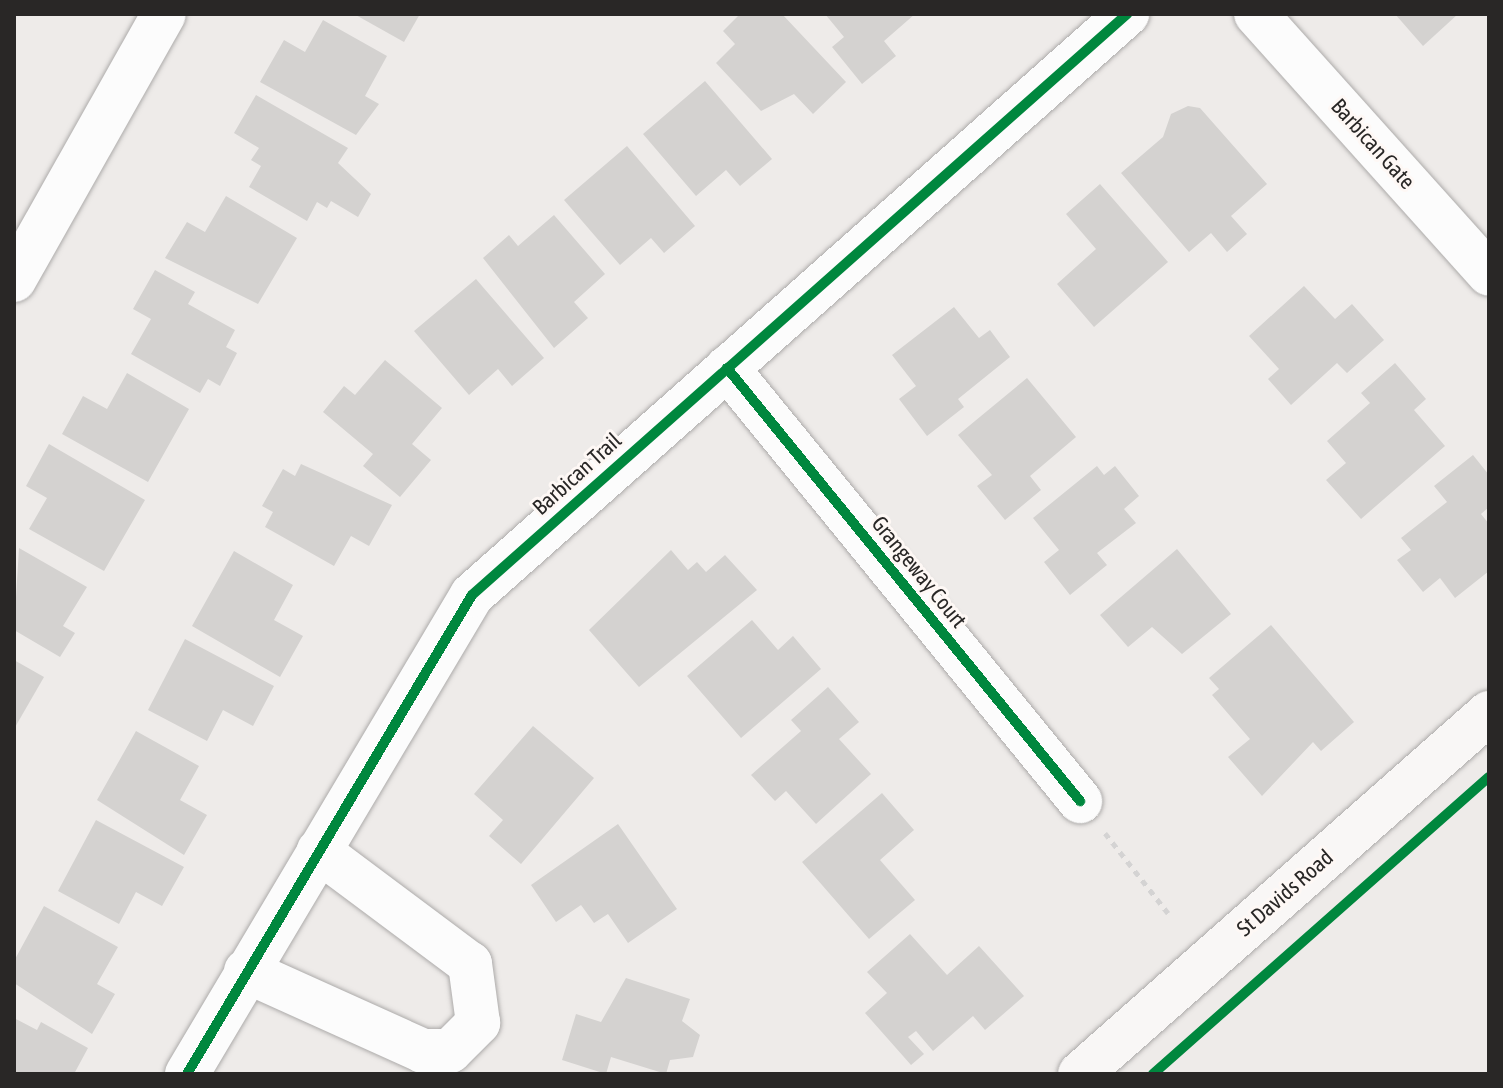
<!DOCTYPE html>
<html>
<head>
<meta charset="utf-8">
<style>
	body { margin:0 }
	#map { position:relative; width:1503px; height:1088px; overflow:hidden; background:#eeebe9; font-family:"Asap Condensed",sans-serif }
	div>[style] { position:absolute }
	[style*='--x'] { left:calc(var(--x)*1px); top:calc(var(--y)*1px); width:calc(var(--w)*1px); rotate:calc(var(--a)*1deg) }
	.building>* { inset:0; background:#d4d2d0 }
	.path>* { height:5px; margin-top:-2.5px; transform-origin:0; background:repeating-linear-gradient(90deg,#d4d3d3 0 6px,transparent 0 12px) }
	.roads { filter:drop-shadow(0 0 2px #adabaa) drop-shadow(0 0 2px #adabaa) }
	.street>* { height:44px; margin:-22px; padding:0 22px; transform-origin:22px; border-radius:22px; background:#fcfcfc }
	.secondary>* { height:44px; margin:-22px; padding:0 22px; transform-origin:22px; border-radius:22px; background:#f9f7f6 }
	.cycleway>* { height:10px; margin:-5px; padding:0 5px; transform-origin:5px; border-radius:5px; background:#00873e }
	span { translate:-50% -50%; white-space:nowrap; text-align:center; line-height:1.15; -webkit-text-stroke:6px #fef8f5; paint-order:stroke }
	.street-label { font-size:22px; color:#292726 }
	.frame { position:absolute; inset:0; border:16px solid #292726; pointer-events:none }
</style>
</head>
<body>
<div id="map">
	<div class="building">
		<i style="clip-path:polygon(354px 14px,420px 14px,404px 42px)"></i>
		<i style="clip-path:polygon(740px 14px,782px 14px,846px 82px,813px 114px,794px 94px,761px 111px,716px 63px,735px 44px,723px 31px)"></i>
		<i style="clip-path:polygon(825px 14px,915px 14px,884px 41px,896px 56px,862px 84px,832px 47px,844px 37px)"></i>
		<i style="clip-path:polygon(1395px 14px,1458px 14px,1423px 46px)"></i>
		<i style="clip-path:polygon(323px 20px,387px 56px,365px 96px,379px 104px,356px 135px,260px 82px,284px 40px,305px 52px)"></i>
		<i style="clip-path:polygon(705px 81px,772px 159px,740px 186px,726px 170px,696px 196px,643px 134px)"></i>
		<i style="clip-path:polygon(256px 95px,348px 148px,338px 163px,371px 194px,358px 217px,331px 201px,327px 208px,317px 202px,307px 221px,249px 187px,261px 166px,251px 160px,259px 148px,234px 133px)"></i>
		<i style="clip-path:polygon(1188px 106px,1200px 108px,1267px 184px,1231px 216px,1247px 234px,1227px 252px,1211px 233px,1189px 252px,1121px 173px,1163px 137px,1171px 114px)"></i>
		<i style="clip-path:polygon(627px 146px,695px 226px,664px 253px,651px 238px,620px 265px,564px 200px)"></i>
		<i style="clip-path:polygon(1100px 184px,1168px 262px,1094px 327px,1057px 284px,1096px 249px,1066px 214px)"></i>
		<i style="clip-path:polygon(226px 196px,297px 238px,258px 304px,165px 258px,187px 222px,205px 232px)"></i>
		<i style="clip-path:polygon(554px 215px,605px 274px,574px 302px,588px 318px,554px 348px,483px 258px,509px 235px,518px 246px)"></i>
		<i style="clip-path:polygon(155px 270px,195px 292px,188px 304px,235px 330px,226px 347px,237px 353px,220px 386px,208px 379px,200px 393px,131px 354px,151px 319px,133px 309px)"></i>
		<i style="clip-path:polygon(476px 279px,544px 358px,512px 386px,498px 369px,469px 395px,414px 331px)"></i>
		<i style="clip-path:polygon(1304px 286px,1335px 319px,1352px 304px,1384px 340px,1347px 373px,1337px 363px,1291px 405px,1268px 379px,1279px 369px,1249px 336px)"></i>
		<i style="clip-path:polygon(954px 307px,979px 338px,990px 330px,1010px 357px,958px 399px,964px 407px,927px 436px,899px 399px,916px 386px,892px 355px)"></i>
		<i style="clip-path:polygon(385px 360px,442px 408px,412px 444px,431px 460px,400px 497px,363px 466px,373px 454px,323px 412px,344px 386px,355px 395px)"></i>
		<i style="clip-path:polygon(1395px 363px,1426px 399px,1414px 410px,1445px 446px,1361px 519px,1326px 480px,1346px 463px,1327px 441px,1370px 403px,1361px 393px)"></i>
		<i style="clip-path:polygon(127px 373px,189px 409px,148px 482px,62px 434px,83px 396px,107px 409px)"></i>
		<i style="clip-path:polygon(1027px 378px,1076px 437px,1030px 476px,1041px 490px,1005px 520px,977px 486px,992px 475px,958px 435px)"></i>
		<i style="clip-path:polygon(49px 444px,145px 500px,104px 571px,29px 529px,47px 498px,26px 486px)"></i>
		<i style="clip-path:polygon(1473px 455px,1489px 475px,1489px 507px,1481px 514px,1489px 524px,1489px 571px,1455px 598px,1440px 578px,1423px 592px,1397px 560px,1411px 550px,1401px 538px,1447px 502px,1434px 486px)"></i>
		<i style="clip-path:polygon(301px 464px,392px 505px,369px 546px,351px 536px,334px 566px,265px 527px,273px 512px,262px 506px,283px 469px,295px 476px)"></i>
		<i style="clip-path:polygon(1097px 466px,1104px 475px,1115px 466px,1139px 496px,1124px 509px,1136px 523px,1097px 553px,1107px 565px,1070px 595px,1044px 562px,1059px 550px,1033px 518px)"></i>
		<i style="clip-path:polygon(19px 548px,87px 587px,63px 626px,75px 633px,60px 657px,14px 630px)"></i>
		<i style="clip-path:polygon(1177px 549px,1231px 614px,1182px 654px,1152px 627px,1128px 647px,1100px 615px)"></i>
		<i style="clip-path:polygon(671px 550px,688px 570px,697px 562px,706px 572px,725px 555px,757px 590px,639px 687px,589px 630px)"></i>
		<i style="clip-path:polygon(234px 551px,293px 585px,274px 620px,303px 636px,280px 677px,192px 626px)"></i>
		<i style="clip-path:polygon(752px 620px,778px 650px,793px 636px,821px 669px,741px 738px,687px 676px)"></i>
		<i style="clip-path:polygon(1271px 625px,1354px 722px,1321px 751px,1313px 742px,1262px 796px,1228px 757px,1250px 739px,1212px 695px,1219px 689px,1209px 678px)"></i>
		<i style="clip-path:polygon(185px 639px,274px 686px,253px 726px,223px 710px,207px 741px,148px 710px)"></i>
		<i style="clip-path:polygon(14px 660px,44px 677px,14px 729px)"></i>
		<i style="clip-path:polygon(828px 687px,859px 722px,839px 739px,871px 774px,816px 824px,786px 791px,775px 801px,751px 775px,801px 731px,791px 720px)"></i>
		<i style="clip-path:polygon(533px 726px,594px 778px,521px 864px,489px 836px,503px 820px,474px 794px)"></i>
		<i style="clip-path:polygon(136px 731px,199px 766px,180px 800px,207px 815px,184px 855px,97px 800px)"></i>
		<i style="clip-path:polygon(882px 793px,914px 830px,880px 860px,915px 900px,869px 939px,802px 862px)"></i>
		<i style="clip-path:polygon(96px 820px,184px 867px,162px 906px,136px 892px,119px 924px,58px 891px)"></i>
		<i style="clip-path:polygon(618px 824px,677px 909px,628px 943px,608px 914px,594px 923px,581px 905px,556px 922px,531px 885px)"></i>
		<i style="clip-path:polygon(44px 906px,118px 947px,97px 984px,115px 994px,92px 1034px,14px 983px,14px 961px)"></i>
		<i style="clip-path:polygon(910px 934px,947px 975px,979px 946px,1024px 996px,985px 1030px,973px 1016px,933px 1051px,916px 1031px,908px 1037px,924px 1054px,911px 1065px,865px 1013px,887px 993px,867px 972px)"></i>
		<i style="clip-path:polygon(626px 978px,690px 999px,682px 1021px,700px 1035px,693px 1057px,670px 1060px,666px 1074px,611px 1057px,606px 1074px,562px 1060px,576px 1014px,601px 1022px)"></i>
		<i style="clip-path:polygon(14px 1018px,37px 1030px,41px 1022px,88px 1048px,74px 1074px,14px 1074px)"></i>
	</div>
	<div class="path">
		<i style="--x:1105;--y:833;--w:102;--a:51.8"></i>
	</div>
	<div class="roads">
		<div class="street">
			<i style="--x:1256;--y:14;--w:349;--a:48.1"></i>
			<i style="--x:14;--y:280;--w:305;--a:-60.6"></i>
			<i style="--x:727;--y:368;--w:559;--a:50.81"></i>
			<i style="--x:246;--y:971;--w:194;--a:24.3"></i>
			<i style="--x:423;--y:1051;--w:27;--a:0"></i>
			<i style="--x:450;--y:1051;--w:40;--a:-45"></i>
			<i style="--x:478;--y:1023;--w:60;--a:-97.7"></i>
			<i style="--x:470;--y:964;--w:189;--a:-143.2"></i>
			<i style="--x:187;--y:1074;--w:557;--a:-59.25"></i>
			<i style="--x:472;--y:595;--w:876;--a:-41.57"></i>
		</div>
		<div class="secondary">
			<i style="--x:1080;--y:1074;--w:546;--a:-41.43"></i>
		</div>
	</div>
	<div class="cycleway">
		<i style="--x:727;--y:368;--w:559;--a:50.81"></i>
		<i style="--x:187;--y:1074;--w:557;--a:-59.25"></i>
		<i style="--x:472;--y:595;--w:876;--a:-41.57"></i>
		<i style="--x:1153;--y:1074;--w:448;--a:-41.5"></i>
	</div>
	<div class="street-label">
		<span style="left:1373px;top:144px;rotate:48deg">Barbican Gate</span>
		<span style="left:577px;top:474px;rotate:-42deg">Barbican Trail</span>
		<span style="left:919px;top:572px;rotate:51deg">Grangeway Court</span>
		<span style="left:1285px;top:893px;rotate:-41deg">St Davids Road</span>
	</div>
	<div class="frame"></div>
</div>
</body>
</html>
